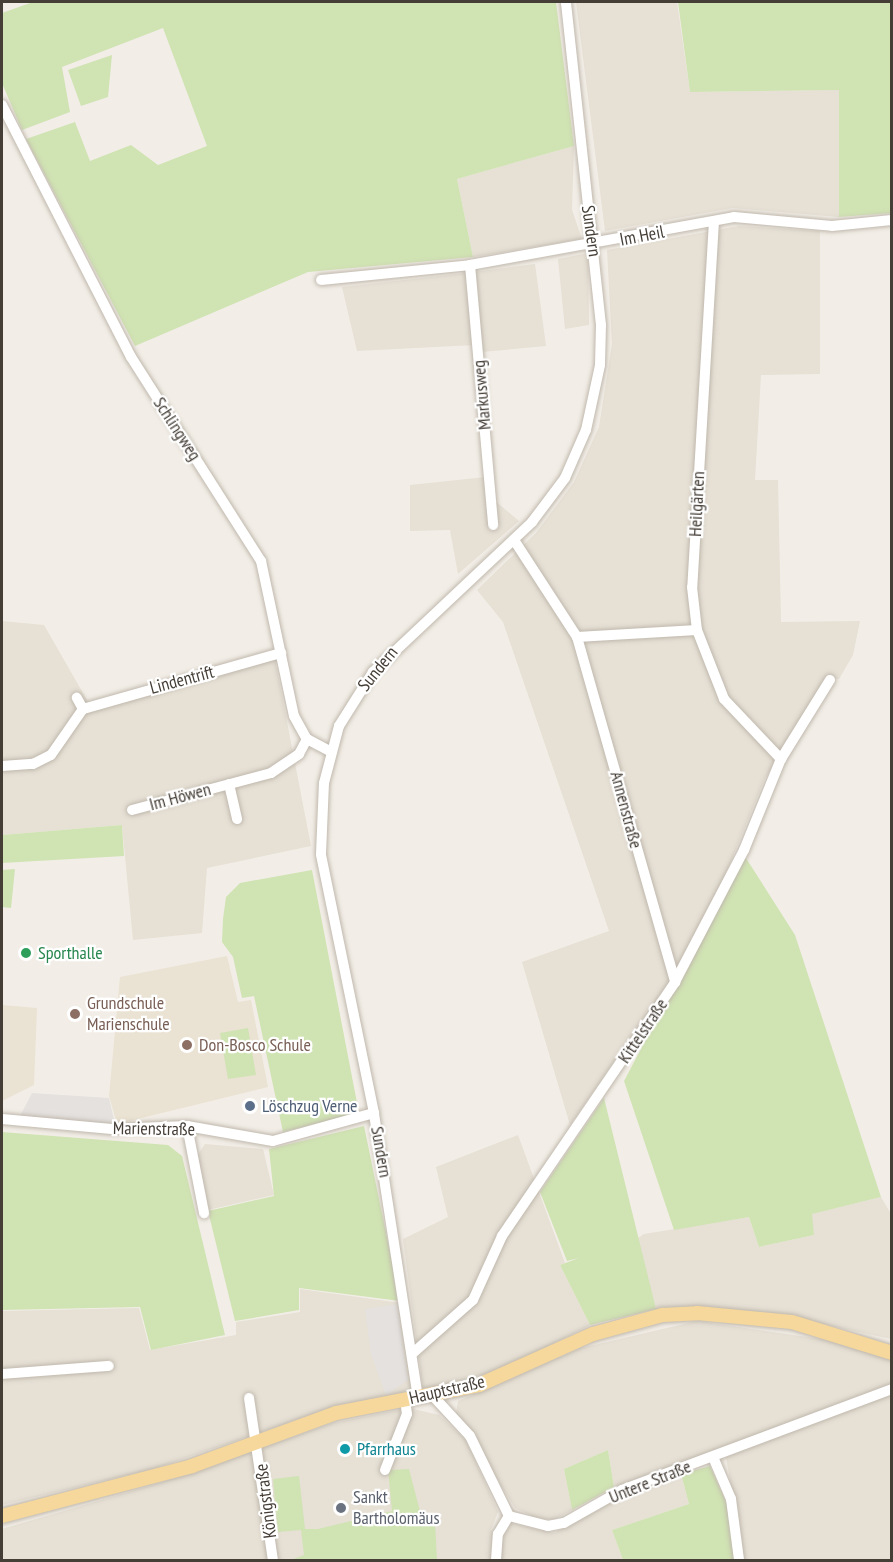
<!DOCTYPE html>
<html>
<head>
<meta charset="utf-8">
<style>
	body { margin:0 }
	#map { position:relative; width:893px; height:1562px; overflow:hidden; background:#f2eee7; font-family:"PT Sans Narrow",sans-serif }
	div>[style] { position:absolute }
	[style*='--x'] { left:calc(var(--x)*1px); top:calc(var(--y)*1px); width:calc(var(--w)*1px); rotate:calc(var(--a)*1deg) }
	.residential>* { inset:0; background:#e6e0d5 }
	.education>* { inset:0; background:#eae2d2 }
	.green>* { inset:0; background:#d0e3b3 }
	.parking>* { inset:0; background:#e4e1df }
	.roads { filter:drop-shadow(0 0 2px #c0b8ad) drop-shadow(0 0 2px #c0b8ad) }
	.minor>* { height:10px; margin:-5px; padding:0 5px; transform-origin:5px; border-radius:5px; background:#fff }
	.major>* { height:14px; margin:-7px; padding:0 7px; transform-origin:7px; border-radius:7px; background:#f6d89c }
	.dots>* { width:16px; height:16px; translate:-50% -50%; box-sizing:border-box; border:3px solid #fff; border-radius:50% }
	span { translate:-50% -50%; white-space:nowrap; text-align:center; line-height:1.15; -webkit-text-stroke:4.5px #fff; paint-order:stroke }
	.street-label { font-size:18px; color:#453e37 }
	.leisure-label { font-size:18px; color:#27864d }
	.left { translate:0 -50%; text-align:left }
	.education-label { font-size:18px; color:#785e54 }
	.service-label { font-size:18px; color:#4e5e75 }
	.culture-label { font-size:18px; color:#0d838f }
	.worship-label { font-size:18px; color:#5b616d }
	.frame { position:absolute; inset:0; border:3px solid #453e37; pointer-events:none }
</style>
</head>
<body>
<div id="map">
	<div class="residential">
		<i style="clip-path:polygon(576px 2px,677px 2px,690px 92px,839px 90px,839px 217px,733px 208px,605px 231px)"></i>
		<i style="clip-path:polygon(574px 146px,572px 210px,582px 239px,473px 257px,457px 179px)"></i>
		<i style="clip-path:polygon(739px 226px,820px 231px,820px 374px,761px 375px,755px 480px,778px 480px,781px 622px,860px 621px,853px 655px,839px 679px,830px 679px,765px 778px,724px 878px,670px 981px,570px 1125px,522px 962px,609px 931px,503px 622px,477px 590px,536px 533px,574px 482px,599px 427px,612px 344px,607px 250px)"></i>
		<i style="clip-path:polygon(588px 253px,589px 325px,565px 329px,558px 259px)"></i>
		<i style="clip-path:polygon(535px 264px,546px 346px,482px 352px,474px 272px)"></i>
		<i style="clip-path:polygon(467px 273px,474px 345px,357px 351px,342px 287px)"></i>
		<i style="clip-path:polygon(486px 477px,494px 500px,519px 521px,458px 574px,450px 530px,410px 531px,410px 485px)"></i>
		<i style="clip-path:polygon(2px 621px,44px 625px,91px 707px,275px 660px,311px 846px,207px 868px,202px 933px,133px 940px,122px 825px,2px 835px)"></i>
		<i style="clip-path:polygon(518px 1135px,565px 1263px,560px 1265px,590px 1325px,501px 1370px,423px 1390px,403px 1239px,448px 1217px,436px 1167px)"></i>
		<i style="clip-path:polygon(205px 1144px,263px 1149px,274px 1195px,208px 1210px,197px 1156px)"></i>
		<i style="clip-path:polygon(881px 1197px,891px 1214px,891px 1339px,776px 1314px,656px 1309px,635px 1240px,644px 1234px,749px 1217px,759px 1247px,814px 1235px,811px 1214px)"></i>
		<i style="clip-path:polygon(300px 1289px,401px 1303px,412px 1392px,340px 1405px,153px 1469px,2px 1505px,2px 1311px,139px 1308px,150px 1350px,236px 1335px,236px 1322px,300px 1312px)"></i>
		<i style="clip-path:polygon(697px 1321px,835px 1341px,891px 1358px,891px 1385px,614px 1487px,608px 1450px,564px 1469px,572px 1510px,555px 1519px,538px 1519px,515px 1508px,456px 1414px,458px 1401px,581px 1348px)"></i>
		<i style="clip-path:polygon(891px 1394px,891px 1560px,744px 1560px,726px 1457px)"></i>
		<i style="clip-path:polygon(409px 1408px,439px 1415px,466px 1440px,498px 1512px,491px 1530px,502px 1533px,510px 1523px,554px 1533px,637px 1488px,681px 1474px,689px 1504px,612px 1530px,623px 1560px,2px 1560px,2px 1529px,163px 1482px,333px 1423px)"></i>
	</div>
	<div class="education">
		<i style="clip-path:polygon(227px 956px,238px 1002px,251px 1000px,268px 1087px,117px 1124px,109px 1096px,120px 977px)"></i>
		<i style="clip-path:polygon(2px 1005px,37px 1008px,34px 1085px,2px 1101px)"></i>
	</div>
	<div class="green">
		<i style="clip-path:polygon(33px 2px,556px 2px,574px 146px,457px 179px,473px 257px,308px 272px,135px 346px,26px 139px,75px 122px,90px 161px,131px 145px,158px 165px,207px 146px,163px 28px,62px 67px,70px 112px,22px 130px,2px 83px,2px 13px)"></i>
		<i style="clip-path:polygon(678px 2px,891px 2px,891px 213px,839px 217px,839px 90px,690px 92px)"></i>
		<i style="clip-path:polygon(112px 55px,108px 97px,81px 106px,68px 70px)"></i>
		<i style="clip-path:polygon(122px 825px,124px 856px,2px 863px,2px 835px)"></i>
		<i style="clip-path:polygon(744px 855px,795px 935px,881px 1197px,812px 1214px,814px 1235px,759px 1247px,749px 1217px,674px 1230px,624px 1081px)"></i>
		<i style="clip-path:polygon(15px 869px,11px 908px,2px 907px,2px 870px)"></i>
		<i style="clip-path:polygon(312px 870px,359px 1113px,283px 1132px,254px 996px,242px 998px,233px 957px,222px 942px,223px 919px,226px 897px,240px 883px)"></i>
		<i style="clip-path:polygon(248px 1028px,256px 1075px,228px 1079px,220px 1033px)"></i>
		<i style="clip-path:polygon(604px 1098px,656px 1309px,590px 1325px,560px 1265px,579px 1258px,567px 1261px,540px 1192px)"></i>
		<i style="clip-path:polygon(364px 1126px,400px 1301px,299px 1288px,299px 1310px,235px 1321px,208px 1211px,274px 1196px,269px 1149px)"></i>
		<i style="clip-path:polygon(2px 1132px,168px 1145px,182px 1156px,225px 1335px,151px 1350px,140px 1307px,2px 1310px)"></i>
		<i style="clip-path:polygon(608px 1450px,614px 1487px,572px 1510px,564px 1469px)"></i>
		<i style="clip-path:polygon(710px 1466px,727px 1504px,735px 1560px,623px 1560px,612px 1530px,689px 1504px,681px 1474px)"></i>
		<i style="clip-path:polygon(409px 1469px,422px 1519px,435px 1522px,437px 1560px,291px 1560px,304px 1555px,301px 1530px,278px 1532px,273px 1479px,299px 1476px,305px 1529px,318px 1529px,392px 1511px,388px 1470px)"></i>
	</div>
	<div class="parking">
		<i style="clip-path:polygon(32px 1093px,109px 1098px,115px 1124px,20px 1116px)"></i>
		<i style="clip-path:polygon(398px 1304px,408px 1380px,386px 1395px,371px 1354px,365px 1309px)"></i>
	</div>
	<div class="roads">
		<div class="minor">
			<i style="--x:2;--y:105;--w:283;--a:62.9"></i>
			<i style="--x:131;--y:357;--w:242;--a:57.5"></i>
			<i style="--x:261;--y:561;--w:158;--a:78"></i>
			<i style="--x:294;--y:716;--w:26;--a:61"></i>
			<i style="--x:307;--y:739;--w:27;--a:28"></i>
			<i style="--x:714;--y:221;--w:367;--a:93.4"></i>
			<i style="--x:692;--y:587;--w:43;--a:83.4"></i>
			<i style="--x:697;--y:630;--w:74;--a:68.6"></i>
			<i style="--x:724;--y:699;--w:83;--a:46.5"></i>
			<i style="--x:470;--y:265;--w:261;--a:84.9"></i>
			<i style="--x:321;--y:280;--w:150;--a:-5.7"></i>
			<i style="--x:470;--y:265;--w:268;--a:-10.3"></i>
			<i style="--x:734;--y:217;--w:98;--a:5.2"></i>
			<i style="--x:832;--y:226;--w:60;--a:-5.7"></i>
			<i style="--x:514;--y:540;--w:116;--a:57"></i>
			<i style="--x:577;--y:637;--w:120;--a:-3.3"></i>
			<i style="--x:577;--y:637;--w:359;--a:74.1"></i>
			<i style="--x:83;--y:709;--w:206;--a:-15.8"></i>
			<i style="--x:2;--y:766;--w:31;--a:-4"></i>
			<i style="--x:33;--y:764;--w:20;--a:-27"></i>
			<i style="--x:51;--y:755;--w:56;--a:-55.2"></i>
			<i style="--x:83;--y:709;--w:13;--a:-119"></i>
			<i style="--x:229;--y:784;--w:36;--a:77"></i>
			<i style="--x:132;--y:810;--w:144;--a:-14.9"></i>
			<i style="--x:271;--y:773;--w:34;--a:-34"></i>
			<i style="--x:299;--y:754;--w:17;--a:-62"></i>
			<i style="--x:2;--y:1119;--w:110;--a:5.2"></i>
			<i style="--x:112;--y:1129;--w:75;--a:-2.3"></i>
			<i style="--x:187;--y:1126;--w:87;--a:9.9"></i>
			<i style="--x:273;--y:1141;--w:105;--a:-15.5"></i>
			<i style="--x:187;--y:1126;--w:89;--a:78.9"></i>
			<i style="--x:413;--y:1353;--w:80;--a:-41.5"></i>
			<i style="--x:473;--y:1300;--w:70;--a:-65.6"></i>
			<i style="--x:502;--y:1236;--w:307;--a:-55.7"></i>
			<i style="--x:675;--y:982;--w:149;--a:-62.4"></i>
			<i style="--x:744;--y:850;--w:98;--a:-67.9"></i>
			<i style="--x:781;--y:759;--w:93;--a:-58.2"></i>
			<i style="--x:2;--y:1374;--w:107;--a:-4.3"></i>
			<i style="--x:433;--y:1396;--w:54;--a:47.2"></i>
			<i style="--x:470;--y:1436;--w:89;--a:64"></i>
			<i style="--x:509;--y:1516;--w:40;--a:14.4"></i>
			<i style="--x:548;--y:1526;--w:16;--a:-11"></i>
			<i style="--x:564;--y:1523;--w:67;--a:-29.6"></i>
			<i style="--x:622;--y:1490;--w:288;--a:-20.5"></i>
			<i style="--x:249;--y:1398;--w:164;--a:81.6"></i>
			<i style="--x:418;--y:1398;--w:288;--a:-98.8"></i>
			<i style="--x:374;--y:1113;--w:264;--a:-101.6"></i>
			<i style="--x:321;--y:854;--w:71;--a:-87.6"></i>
			<i style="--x:324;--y:783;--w:59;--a:-75.3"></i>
			<i style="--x:339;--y:726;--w:64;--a:-57.8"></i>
			<i style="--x:373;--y:672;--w:219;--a:-43.3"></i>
			<i style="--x:532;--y:522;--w:55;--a:-53.1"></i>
			<i style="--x:565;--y:478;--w:52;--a:-66.4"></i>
			<i style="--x:586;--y:430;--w:66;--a:-77.8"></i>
			<i style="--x:600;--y:365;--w:40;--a:-88.6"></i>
			<i style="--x:601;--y:325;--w:325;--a:-96.2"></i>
			<i style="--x:713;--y:1457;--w:46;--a:66.8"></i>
			<i style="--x:731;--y:1499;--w:62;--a:82.5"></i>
			<i style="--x:385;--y:1470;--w:60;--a:-68.6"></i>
			<i style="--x:407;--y:1414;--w:14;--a:-98"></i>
			<i style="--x:496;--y:1560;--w:26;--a:-86"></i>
			<i style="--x:498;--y:1534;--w:21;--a:-59"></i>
		</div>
		<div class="major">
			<i style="--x:2;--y:1516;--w:196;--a:-14.7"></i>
			<i style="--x:192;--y:1466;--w:153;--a:-20.2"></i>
			<i style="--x:336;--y:1413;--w:146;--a:-11.1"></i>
			<i style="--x:479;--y:1385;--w:125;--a:-24.1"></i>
			<i style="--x:593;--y:1334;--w:72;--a:-15.4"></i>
			<i style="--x:662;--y:1315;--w:35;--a:-3"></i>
			<i style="--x:697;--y:1313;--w:95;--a:5.4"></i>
			<i style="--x:792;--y:1322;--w:105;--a:17.2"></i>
		</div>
	</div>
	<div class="dots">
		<i style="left:26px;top:953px;background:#2e9e5b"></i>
		<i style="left:75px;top:1014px;background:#8d6e63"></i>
		<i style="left:187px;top:1045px;background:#8d6e63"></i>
		<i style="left:250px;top:1106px;background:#5c6f8a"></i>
		<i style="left:345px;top:1449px;background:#0f9aa8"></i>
		<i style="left:341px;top:1508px;background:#6b7280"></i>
	</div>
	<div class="street-label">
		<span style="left:591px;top:231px;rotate:82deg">Sundern</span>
		<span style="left:642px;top:236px;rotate:-11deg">Im Heil</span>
		<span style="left:482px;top:395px;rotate:-95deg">Markusweg</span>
		<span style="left:177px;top:429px;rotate:57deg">Schlingweg</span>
		<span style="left:697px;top:504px;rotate:-87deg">Heilgärten</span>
		<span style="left:378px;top:669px;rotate:-51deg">Sundern</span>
		<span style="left:182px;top:680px;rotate:-15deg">Lindentrift</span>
		<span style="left:180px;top:797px;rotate:-15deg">Im Höwen</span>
		<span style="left:626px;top:810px;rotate:75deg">Annenstraße</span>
		<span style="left:643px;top:1031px;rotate:-56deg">Kittelstraße</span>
		<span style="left:154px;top:1129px;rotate:1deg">Marienstraße</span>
		<span style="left:381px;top:1152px;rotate:80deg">Sundern</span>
		<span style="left:447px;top:1390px;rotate:-13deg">Hauptstraße</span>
		<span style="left:650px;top:1482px;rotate:-22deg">Untere Straße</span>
		<span style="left:266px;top:1501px;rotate:-97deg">Königstraße</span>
	</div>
	<div class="leisure-label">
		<span class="left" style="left:38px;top:953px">Sporthalle</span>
	</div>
	<div class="education-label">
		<span class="left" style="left:87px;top:1014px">Grundschule<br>Marienschule</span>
		<span class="left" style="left:199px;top:1045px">Don-Bosco Schule</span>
	</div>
	<div class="service-label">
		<span class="left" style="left:262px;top:1106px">Löschzug Verne</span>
	</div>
	<div class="culture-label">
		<span class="left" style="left:357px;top:1449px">Pfarrhaus</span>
	</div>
	<div class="worship-label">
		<span class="left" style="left:353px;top:1508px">Sankt<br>Bartholomäus</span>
	</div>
	<div class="frame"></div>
</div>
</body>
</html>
